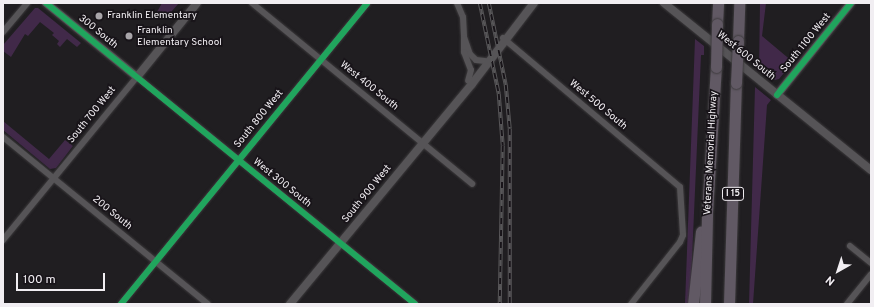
<!DOCTYPE html>
<html>
<head>
<meta charset="utf-8">
<style>
	body { margin:0 }
	#map { position:relative; width:874px; height:307px; overflow:hidden; background:#201e21; font-family:Overpass,sans-serif }
	div>[style] { position:absolute }
	[style*='--x'] { left:calc(var(--x)*1px); top:calc(var(--y)*1px); width:calc(var(--w)*1px); rotate:calc(var(--a)*1deg) }
	.green>* { inset:0; background:#412949 }
	.roads { filter:drop-shadow(0 0 1px #3c3a3c) drop-shadow(0 0 1px #3c3a3c) }
	.street>* { height:6px; margin:-3px; padding:0 3px; transform-origin:3px; border-radius:3px; background:#565457 }
	.secondary>* { height:8px; margin:-4px; padding:0 4px; transform-origin:4px; border-radius:4px; background:#565457 }
	.highway>* { height:11px; margin:-5.5px; padding:0 5.5px; transform-origin:5.5px; border-radius:5.5px; background:#615964 }
	.rail>* { height:3.5px; margin-top:-1.75px; transform-origin:0; background:repeating-linear-gradient(90deg,#181419 0 6px,#575658 0 12px); box-sizing:border-box; border-block:1px solid #575658 }
	.bridges { filter:drop-shadow(0 0 1px #3c3a3c) drop-shadow(0 0 1px #3c3a3c) }
	.highway-bridge>* { height:11px; margin:-5.5px; padding:0 5.5px; transform-origin:5.5px; border-radius:5.5px; background:#615964 }
	.cycleway>* { height:6px; margin:-3px; padding:0 3px; transform-origin:3px; border-radius:3px; background:#20a55d }
	.dots>* { width:11px; height:11px; translate:-50% -50%; box-sizing:border-box; border:2px solid #181419; border-radius:50% }
	span { translate:-50% -50%; white-space:nowrap; text-align:center; line-height:1.15; -webkit-text-stroke:3.5px #181419; paint-order:stroke }
	.shield-label span { padding:1px 3px; background:#181419; border:1px solid; border-radius:3px; -webkit-text-stroke-width:0 }
	.shield-label { font-size:9px; color:#f1eef2; font-weight:700 }
	.poi-label { font-size:10px; color:#f1eef2 }
	.left { translate:0 -50%; text-align:left }
	.street-label { font-size:10px; color:#f1eef2 }
	.frame { position:absolute; inset:0; border:4px solid #f1eef2; pointer-events:none }
	.north { position:absolute; left:818px; top:251px; width:40px; height:40px; -webkit-text-stroke:3px #181419; paint-order:stroke; rotate:219deg; font-size:11px; font-weight:700; line-height:16px; text-align:center; color:#f1eef2 }
	.north::after { content:''; display:block; margin:auto; width:14px; height:18px; background:#f1eef2; clip-path:polygon(50% 0,100% 100%,50% 72%,0 100%) }
	.scale { position:absolute; left:16px; top:273px; width:89px; height:18px; box-sizing:border-box; border:2px solid #f1eef2; border-top:0; padding-left:5px; font-size:12px; line-height:14px; white-space:nowrap; color:#f1eef2; -webkit-text-stroke:3px #181419; paint-order:stroke }
</style>
</head>
<body>
<div id="map">
	<div class="green">
		<i style="clip-path:polygon(162px 3px,179px 3px,164px 20px,157px 12px)"></i>
		<i style="clip-path:polygon(760px 3px,766px 3px,762px 36px,793px 62px,779px 79px,775px 80px,759px 68px)"></i>
		<i style="clip-path:polygon(35px 8px,38px 8px,81px 43px,77px 47px,67px 39px,60px 47px,57px 44px,59px 41px,52px 35px,54px 33px,40px 22px,28px 36px,25px 34px,11px 57px,3px 51px,3px 45px)"></i>
		<i style="clip-path:polygon(695px 39px,704px 46px,704px 55px,701px 55px,690px 304px,685px 304px)"></i>
		<i style="clip-path:polygon(755px 87px,771px 100px,767px 105px,753px 304px,749px 304px)"></i>
		<i style="clip-path:polygon(3px 121px,49px 159px,65px 140px,73px 146px,56px 168px,50px 169px,3px 130px)"></i>
	</div>
	<div class="roads">
		<div class="street">
			<i style="--x:252;--y:3;--w:285;--a:39.4"></i>
			<i style="--x:457;--y:3;--w:15;--a:67"></i>
			<i style="--x:463;--y:17;--w:20;--a:87"></i>
			<i style="--x:464;--y:37;--w:18;--a:71"></i>
			<i style="--x:470;--y:54;--w:8;--a:45"></i>
			<i style="--x:476;--y:60;--w:9;--a:6"></i>
			<i style="--x:3;--y:32;--w:38;--a:-50"></i>
			<i style="--x:503;--y:38;--w:231;--a:40.1"></i>
			<i style="--x:680;--y:187;--w:48;--a:86.4"></i>
			<i style="--x:683;--y:235;--w:8;--a:113"></i>
			<i style="--x:680;--y:242;--w:79;--a:128.3"></i>
			<i style="--x:464;--y:39;--w:13;--a:90"></i>
			<i style="--x:464;--y:52;--w:19;--a:69"></i>
			<i style="--x:471;--y:70;--w:11;--a:105"></i>
			<i style="--x:3;--y:137;--w:264;--a:39.2"></i>
			<i style="--x:3;--y:240;--w:211;--a:-50.6"></i>
			<i style="--x:137;--y:77;--w:359;--a:39.2"></i>
			<i style="--x:850;--y:246;--w:27;--a:39"></i>
			<i style="--x:121;--y:304;--w:389;--a:-50.7"></i>
			<i style="--x:847;--y:304;--w:38;--a:-51"></i>
		</div>
		<div class="secondary">
			<i style="--x:46;--y:3;--w:117;--a:39.1"></i>
			<i style="--x:137;--y:77;--w:95;--a:-51"></i>
			<i style="--x:664;--y:3;--w:266;--a:38.9"></i>
			<i style="--x:777;--y:95;--w:118;--a:-51.2"></i>
			<i style="--x:290;--y:304;--w:286;--a:-50.4"></i>
			<i style="--x:472;--y:84;--w:102;--a:-52.6"></i>
		</div>
		<div class="highway">
			<i style="--x:717;--y:24;--w:21;--a:-87"></i>
			<i style="--x:738;--y:41;--w:38;--a:-88"></i>
			<i style="--x:693;--y:304;--w:73;--a:-83.7"></i>
			<i style="--x:705;--y:304;--w:91;--a:-88.7"></i>
			<i style="--x:707;--y:213;--w:146;--a:-86.5"></i>
			<i style="--x:729;--y:304;--w:221;--a:-88.2"></i>
		</div>
	</div>
	<div class="rail">
		<i style="--x:480;--y:3;--w:93;--a:78.2"></i>
		<i style="--x:499;--y:94;--w:52;--a:85.6"></i>
		<i style="--x:503;--y:146;--w:158;--a:91.1"></i>
		<i style="--x:489;--y:3;--w:84;--a:78.3"></i>
		<i style="--x:506;--y:85;--w:44;--a:84.8"></i>
		<i style="--x:510;--y:129;--w:175;--a:90"></i>
	</div>
	<div class="bridges">
		<div class="highway-bridge">
			<i style="--x:716;--y:67;--w:43;--a:-88.7"></i>
			<i style="--x:736;--y:83;--w:42;--a:-87.3"></i>
		</div>
	</div>
	<div class="cycleway">
		<i style="--x:46;--y:3;--w:476;--a:39.2"></i>
		<i style="--x:777;--y:95;--w:118;--a:-51.2"></i>
		<i style="--x:121;--y:304;--w:389;--a:-50.7"></i>
	</div>
	<div class="dots">
		<i style="left:99px;top:16px;background:#a8a5a9"></i>
		<i style="left:129px;top:36px;background:#a8a5a9"></i>
	</div>
	<div class="shield-label">
		<span style="left:733px;top:194px">I 15</span>
	</div>
	<div class="poi-label">
		<span class="left" style="left:107px;top:16px">Franklin Elementary</span>
		<span class="left" style="left:137px;top:36px">Franklin<br>Elementary School</span>
	</div>
	<div class="street-label">
		<span style="left:98px;top:32px;rotate:39deg">300 South</span>
		<span style="left:806px;top:43px;rotate:-51deg">South 1100 West</span>
		<span style="left:746px;top:56px;rotate:39deg">West 600 South</span>
		<span style="left:369px;top:86px;rotate:39deg">West 400 South</span>
		<span style="left:598px;top:105px;rotate:40deg">West 500 South</span>
		<span style="left:92px;top:115px;rotate:-51deg">South 700 West</span>
		<span style="left:259px;top:119px;rotate:-51deg">South 800 West</span>
		<span style="left:711px;top:153px;rotate:-87deg">Veterans Memorial Highway</span>
		<span style="left:282px;top:183px;rotate:39deg">West 300 South</span>
		<span style="left:367px;top:194px;rotate:-51deg">South 900 West</span>
		<span style="left:112px;top:213px;rotate:39deg">200 South</span>
	</div>
	<div class="frame"></div>
	<div class="north">N</div>
	<div class="scale">100 m</div>
</div>
</body>
</html>
